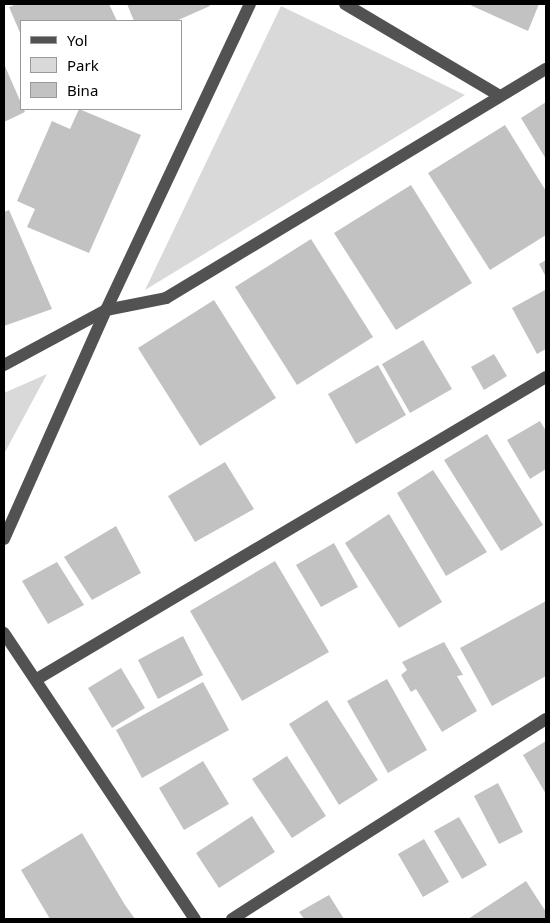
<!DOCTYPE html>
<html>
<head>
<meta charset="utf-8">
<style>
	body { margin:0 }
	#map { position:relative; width:550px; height:923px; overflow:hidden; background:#fff; font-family:"Noto Sans",sans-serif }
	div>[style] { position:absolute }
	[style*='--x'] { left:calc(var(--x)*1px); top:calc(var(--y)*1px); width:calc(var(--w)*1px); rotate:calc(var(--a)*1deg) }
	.green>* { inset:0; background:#d9d9d9 }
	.building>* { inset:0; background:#c2c2c2 }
	.minor>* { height:12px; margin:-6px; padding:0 6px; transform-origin:6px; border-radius:6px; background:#525252 }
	span { translate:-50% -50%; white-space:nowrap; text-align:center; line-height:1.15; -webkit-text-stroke:5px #fff; paint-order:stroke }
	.frame { position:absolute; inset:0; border:5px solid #000; pointer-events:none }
	.legend { position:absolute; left:20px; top:20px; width:162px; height:90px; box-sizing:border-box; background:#fff; border:1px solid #999; margin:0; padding:6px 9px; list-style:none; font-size:15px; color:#000 }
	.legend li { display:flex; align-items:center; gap:10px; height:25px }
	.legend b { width:25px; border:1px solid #999 }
</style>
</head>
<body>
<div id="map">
	<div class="green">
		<i style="clip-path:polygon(281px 6px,465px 95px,145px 290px)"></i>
		<i style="clip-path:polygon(47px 374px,4px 454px,4px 393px)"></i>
	</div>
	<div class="building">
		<i style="clip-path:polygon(17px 4px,109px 4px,117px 21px,21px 21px,21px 35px,9px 7px)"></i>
		<i style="clip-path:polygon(127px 4px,209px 4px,210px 6px,176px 21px,134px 21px)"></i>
		<i style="clip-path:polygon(468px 4px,539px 4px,528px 31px)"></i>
		<i style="clip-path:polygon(4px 64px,25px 112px,4px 122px)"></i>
		<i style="clip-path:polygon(546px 102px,546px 159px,521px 118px)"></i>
		<i style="clip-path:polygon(79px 109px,141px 135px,89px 253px,27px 227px,35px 209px,17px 201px,52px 121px,70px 129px)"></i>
		<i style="clip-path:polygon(505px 125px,546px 191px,546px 235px,490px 270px,428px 173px)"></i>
		<i style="clip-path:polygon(411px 185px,472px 283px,396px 330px,334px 233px)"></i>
		<i style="clip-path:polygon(9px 210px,52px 309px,4px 326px,4px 212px)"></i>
		<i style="clip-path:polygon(311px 239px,373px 337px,297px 385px,235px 287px)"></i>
		<i style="clip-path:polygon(546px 260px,546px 277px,539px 264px)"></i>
		<i style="clip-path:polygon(545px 290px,546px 349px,537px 354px,512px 308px)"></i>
		<i style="clip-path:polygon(214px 300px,276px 398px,200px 446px,138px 348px)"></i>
		<i style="clip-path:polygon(423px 340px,452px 389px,410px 413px,382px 364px)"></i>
		<i style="clip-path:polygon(494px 354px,507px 376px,484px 390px,471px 367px)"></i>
		<i style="clip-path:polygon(378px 365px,406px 415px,356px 444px,328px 394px)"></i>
		<i style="clip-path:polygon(540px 421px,546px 431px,546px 469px,530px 479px,507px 440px)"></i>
		<i style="clip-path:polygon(487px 434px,543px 525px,501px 551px,444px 460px)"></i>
		<i style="clip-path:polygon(225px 462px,254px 509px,195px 542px,168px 496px)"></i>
		<i style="clip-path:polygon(433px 470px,487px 552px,446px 576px,397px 493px)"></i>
		<i style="clip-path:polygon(389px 514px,442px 602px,399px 628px,345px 543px)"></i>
		<i style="clip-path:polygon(116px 526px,141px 573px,92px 600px,64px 557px)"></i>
		<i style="clip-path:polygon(334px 543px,358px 587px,321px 607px,296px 565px)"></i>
		<i style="clip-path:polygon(275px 561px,329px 652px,242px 701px,190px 611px)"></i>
		<i style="clip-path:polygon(57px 562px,84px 605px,48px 624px,22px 581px)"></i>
		<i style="clip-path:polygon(546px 601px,546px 676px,492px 706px,460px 648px)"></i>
		<i style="clip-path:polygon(183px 636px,203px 675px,158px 699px,138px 660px)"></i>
		<i style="clip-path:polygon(444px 642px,463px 675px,457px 676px,477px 711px,442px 732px,416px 689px,411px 692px,401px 675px,407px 670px,402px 662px)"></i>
		<i style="clip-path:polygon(121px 668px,145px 708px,112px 728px,88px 688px)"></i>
		<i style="clip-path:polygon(387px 679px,427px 750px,388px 773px,347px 701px)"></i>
		<i style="clip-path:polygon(203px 682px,229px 730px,142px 778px,116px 730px)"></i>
		<i style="clip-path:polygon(327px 700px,378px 780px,339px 805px,289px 724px)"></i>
		<i style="clip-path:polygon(546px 741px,546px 794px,523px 755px)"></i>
		<i style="clip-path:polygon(287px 756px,326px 816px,292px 838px,252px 779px)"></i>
		<i style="clip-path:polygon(203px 761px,229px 804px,184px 830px,159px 788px)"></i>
		<i style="clip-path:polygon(498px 783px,523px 832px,499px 844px,474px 796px)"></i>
		<i style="clip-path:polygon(252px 816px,275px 852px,219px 888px,196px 853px)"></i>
		<i style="clip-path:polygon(459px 817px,487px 865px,462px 879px,434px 831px)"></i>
		<i style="clip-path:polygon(82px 833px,125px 905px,135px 919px,50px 919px,21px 870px)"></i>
		<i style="clip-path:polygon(424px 839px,449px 882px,423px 897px,398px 854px)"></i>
		<i style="clip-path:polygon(526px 881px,546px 912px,546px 919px,468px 919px)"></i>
		<i style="clip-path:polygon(329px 895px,344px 919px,304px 919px,299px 912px)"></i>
	</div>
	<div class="minor">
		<i style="--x:345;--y:4;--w:180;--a:30.7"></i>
		<i style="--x:4;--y:365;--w:116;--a:-28.3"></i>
		<i style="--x:106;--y:310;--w:338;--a:-64.8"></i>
		<i style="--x:4;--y:539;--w:251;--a:-66"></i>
		<i style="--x:106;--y:310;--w:61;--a:-11.3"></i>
		<i style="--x:166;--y:298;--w:444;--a:-31.1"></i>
		<i style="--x:4;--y:633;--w:344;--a:56.3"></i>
		<i style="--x:37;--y:679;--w:592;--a:-30.68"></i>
		<i style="--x:232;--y:919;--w:372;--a:-32.5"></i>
	</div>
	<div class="frame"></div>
	<ul class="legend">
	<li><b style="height:6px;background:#525252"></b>Yol</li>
	<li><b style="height:14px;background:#d9d9d9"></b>Park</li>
	<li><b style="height:14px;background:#c2c2c2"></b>Bina</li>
	</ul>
</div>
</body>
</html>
